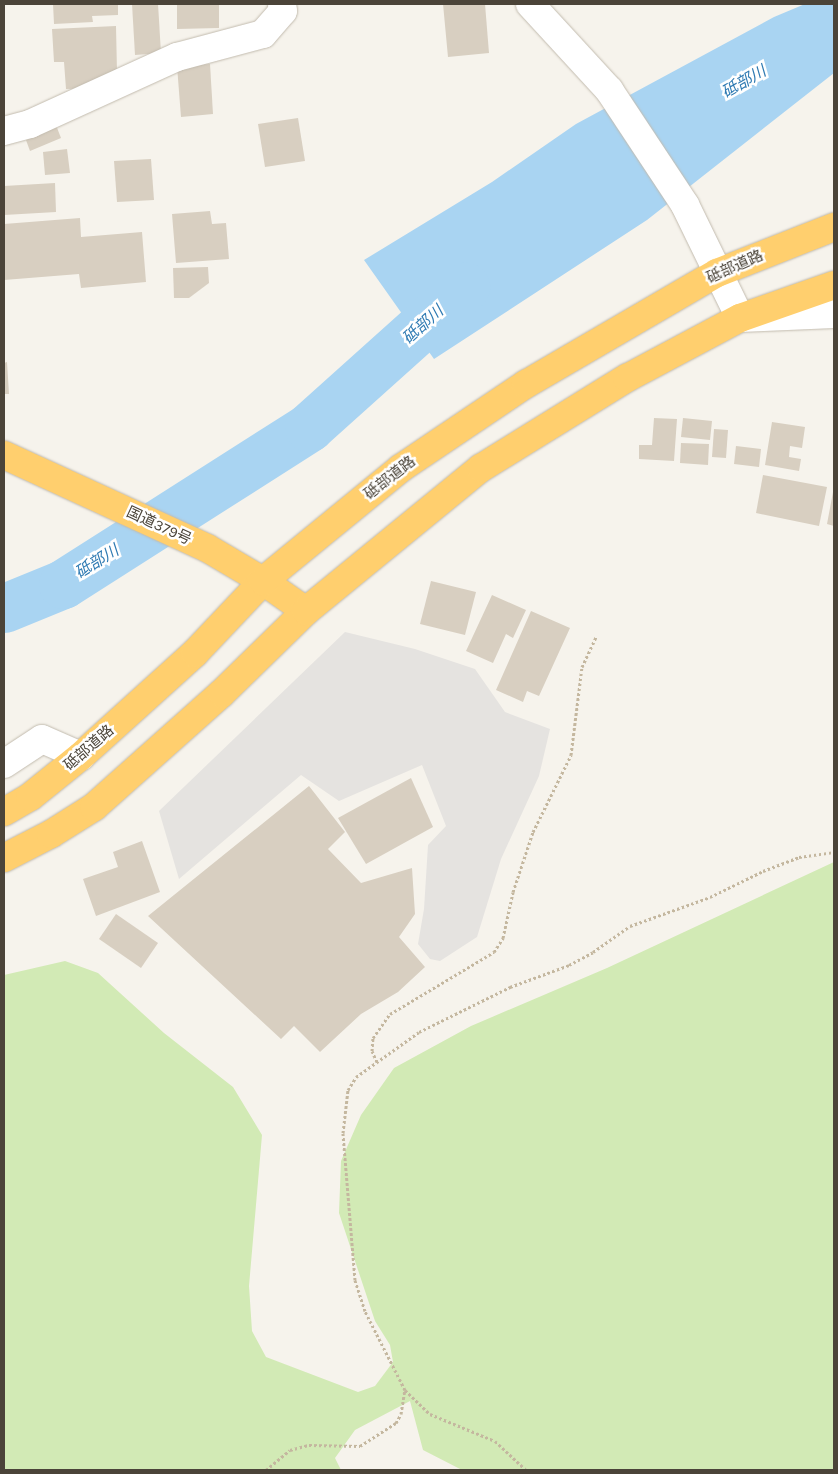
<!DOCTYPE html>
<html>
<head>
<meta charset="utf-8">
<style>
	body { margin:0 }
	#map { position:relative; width:838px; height:1474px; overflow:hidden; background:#f6f3ec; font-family:Karla,"Noto Sans JP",sans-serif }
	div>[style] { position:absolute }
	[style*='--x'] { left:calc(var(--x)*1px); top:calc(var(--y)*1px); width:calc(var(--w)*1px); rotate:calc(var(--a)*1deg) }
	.green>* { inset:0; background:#d2eab5 }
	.parking>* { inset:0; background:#e5e3e0 }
	.water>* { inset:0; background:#a9d4f2 }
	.river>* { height:49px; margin:-24.5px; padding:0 24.5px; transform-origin:24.5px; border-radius:24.5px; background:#a9d4f2 }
	.building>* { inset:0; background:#d8cfc1 }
	.path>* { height:3px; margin-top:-1.5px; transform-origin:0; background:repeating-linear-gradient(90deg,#c4b79f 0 2.5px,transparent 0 5px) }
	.roads { filter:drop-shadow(0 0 1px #c2bbae) drop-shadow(0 0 1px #c2bbae) }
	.minor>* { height:28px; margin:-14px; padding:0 14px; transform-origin:14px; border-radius:14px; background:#fff }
	.highway>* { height:28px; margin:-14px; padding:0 14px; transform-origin:14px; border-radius:14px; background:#ffcf6e }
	span { translate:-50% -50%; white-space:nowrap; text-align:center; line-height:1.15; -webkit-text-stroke:5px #fff; paint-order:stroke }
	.street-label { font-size:15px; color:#4b4439 }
	.water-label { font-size:16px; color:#2e7ab2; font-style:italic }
	.frame { position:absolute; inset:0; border:5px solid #4b4439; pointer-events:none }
</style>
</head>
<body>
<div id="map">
	<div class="green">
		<i style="clip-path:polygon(834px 862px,834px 1470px,462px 1470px,423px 1450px,410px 1401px,355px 1430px,335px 1458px,341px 1470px,4px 1470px,4px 975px,65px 961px,98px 973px,164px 1033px,233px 1087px,262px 1135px,249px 1286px,252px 1331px,266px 1357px,358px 1392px,375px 1386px,393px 1362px,390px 1345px,375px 1321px,339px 1213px,341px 1161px,361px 1115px,394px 1068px,471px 1026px,607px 968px)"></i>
	</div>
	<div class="parking">
		<i style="clip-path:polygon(345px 632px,415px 649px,475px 669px,505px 712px,550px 729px,539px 776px,501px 859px,477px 937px,440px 961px,430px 959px,418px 944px,424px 909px,428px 845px,446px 826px,422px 765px,339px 801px,301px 775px,179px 879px,159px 811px)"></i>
	</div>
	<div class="water">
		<i style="clip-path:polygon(805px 4px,834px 4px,834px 73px,647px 220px,434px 359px,364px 260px,492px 182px,576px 124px,774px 17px)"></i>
	</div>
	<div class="river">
		<i style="--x:4;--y:608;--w:64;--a:-22.1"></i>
		<i style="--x:63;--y:584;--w:292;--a:-32.5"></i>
		<i style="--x:309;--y:427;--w:210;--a:-41.9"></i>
	</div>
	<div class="building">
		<i style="clip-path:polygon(53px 4px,118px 4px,118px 15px,92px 16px,93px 22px,54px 24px)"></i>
		<i style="clip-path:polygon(132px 4px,158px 4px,161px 53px,135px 55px)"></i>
		<i style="clip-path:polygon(177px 4px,219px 4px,219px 28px,177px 29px)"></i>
		<i style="clip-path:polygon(443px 4px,485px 4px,489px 53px,448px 57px)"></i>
		<i style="clip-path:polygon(116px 26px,117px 72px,96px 88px,66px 89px,64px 62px,54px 62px,52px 29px)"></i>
		<i style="clip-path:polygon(210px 64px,213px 114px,181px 117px,177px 66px)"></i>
		<i style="clip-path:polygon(298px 118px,305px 161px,265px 167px,258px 124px)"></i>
		<i style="clip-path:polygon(54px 120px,61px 138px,30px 151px,23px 132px)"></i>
		<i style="clip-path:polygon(67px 149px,70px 173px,45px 175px,43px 152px)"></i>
		<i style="clip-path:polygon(151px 159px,154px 200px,117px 202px,114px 161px)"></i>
		<i style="clip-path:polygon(55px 183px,56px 212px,4px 215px,4px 186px)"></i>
		<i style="clip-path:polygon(210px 211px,212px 224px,226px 223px,229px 259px,176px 263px,172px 214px)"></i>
		<i style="clip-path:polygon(80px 218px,81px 237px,142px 232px,146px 282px,81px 288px,79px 274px,4px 280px,4px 224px)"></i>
		<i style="clip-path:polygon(208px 267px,209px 283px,189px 298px,174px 298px,173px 268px)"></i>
		<i style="clip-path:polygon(7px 362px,9px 394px,4px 394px,4px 363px)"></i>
		<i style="clip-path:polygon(654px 418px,677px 419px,674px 461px,639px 459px,639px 445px,652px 445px)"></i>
		<i style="clip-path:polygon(683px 418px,712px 421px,710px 440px,681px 437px)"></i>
		<i style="clip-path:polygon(772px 422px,805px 427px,802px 448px,790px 446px,789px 457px,801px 459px,799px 471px,765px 465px)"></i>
		<i style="clip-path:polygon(714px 429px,728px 430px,726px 458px,712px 457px)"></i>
		<i style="clip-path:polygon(681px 443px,709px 444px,708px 465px,680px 463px)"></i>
		<i style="clip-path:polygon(736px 446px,761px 449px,759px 467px,734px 464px)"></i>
		<i style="clip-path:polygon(763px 475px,827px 487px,819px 526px,756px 513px)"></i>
		<i style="clip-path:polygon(833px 492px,834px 492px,834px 526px,827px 524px)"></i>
		<i style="clip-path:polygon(431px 581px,476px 592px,465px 635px,420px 624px)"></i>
		<i style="clip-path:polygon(492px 595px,526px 610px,513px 638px,506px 634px,493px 663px,466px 651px)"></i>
		<i style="clip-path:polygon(531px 611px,570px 628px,539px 696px,527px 691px,523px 702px,496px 690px)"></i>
		<i style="clip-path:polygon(411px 778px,433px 827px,366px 864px,338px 818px)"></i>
		<i style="clip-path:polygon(309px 786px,345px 832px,328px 849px,361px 883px,412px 868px,415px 914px,399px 937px,425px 967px,398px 992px,361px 1014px,320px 1052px,294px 1026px,281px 1039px,148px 916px)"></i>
		<i style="clip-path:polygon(142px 841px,160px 892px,96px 916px,83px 879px,118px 867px,113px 852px)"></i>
		<i style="clip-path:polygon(116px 914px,158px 943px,141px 968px,99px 939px)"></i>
	</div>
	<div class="path">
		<i style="--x:377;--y:1062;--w:12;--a:-114"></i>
		<i style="--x:372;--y:1051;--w:13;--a:-86"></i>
		<i style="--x:373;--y:1038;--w:29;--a:-55"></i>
		<i style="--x:390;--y:1014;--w:121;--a:-30.8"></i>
		<i style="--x:494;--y:952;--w:17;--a:-57"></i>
		<i style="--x:503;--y:938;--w:47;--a:-77.7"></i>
		<i style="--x:513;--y:892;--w:63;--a:-71.6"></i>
		<i style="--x:533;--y:832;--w:86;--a:-63.7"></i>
		<i style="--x:571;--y:755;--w:89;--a:-82.9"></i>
		<i style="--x:582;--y:667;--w:33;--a:-65"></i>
		<i style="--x:405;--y:1390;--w:35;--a:44"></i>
		<i style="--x:430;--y:1414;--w:70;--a:22.6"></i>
		<i style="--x:495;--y:1441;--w:42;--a:43.1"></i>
		<i style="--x:266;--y:1470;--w:31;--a:-40"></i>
		<i style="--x:290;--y:1450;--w:20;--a:-15"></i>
		<i style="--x:309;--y:1445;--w:51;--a:1.1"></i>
		<i style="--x:360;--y:1446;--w:43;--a:-32.6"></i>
		<i style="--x:396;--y:1423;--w:10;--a:-61"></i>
		<i style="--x:401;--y:1414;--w:24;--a:-81"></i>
		<i style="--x:405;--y:1390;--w:89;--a:-116.9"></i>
		<i style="--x:365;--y:1311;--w:33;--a:-108"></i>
		<i style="--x:355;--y:1280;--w:147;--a:-94.7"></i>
		<i style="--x:343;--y:1133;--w:43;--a:-83.4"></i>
		<i style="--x:348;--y:1090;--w:15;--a:-58"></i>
		<i style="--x:356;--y:1077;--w:77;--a:-35.5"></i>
		<i style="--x:419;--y:1032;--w:102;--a:-26.3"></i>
		<i style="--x:510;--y:987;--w:63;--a:-20.4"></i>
		<i style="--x:569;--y:965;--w:27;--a:-28"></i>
		<i style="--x:593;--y:952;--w:45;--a:-35.1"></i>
		<i style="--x:630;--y:926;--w:85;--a:-19.9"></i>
		<i style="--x:710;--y:897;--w:59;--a:-26.1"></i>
		<i style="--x:763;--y:871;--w:39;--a:-21"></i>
		<i style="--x:799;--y:857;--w:35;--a:-8"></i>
	</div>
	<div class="roads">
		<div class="minor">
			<i style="--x:530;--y:4;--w:117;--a:47.4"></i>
			<i style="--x:609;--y:90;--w:138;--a:56.5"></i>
			<i style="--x:685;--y:205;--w:126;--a:64"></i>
			<i style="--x:740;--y:318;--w:94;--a:-2.4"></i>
			<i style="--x:4;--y:131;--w:27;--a:-15"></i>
			<i style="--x:30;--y:124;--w:162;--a:-24.5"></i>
			<i style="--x:177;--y:57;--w:89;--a:-15"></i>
			<i style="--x:263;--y:34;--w:30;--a:-49"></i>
			<i style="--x:283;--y:11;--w:7;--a:-98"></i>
			<i style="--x:4;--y:764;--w:45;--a:-33.3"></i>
			<i style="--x:42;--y:739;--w:43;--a:23.6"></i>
		</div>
		<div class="highway">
			<i style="--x:4;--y:455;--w:223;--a:24.6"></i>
			<i style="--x:207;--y:548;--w:65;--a:30.5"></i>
			<i style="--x:263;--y:581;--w:52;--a:34.9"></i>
			<i style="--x:4;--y:812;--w:30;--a:-30"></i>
			<i style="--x:30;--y:797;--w:65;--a:-38.8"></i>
			<i style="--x:81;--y:756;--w:154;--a:-42.1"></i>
			<i style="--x:195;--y:653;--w:99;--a:-46.6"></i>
			<i style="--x:263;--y:581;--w:178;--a:-39.3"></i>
			<i style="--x:401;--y:468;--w:151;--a:-33.9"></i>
			<i style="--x:526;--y:384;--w:221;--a:-30.2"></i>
			<i style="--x:717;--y:273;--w:126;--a:-21.5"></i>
			<i style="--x:4;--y:858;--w:53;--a:-27.1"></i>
			<i style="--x:51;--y:834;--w:51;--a:-32.1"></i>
			<i style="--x:94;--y:807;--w:171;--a:-41.7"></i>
			<i style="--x:222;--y:693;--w:117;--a:-44.3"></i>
			<i style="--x:306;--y:611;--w:226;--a:-39.3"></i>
			<i style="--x:481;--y:468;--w:172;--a:-31.7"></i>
			<i style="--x:627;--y:378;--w:128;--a:-28"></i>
			<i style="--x:740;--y:318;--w:100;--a:-19.3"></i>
		</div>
	</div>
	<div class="street-label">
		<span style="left:735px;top:267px;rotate:-24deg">砥部道路</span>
		<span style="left:390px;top:478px;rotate:-38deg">砥部道路</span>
		<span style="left:159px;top:526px;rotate:25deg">国道379号</span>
		<span style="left:89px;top:748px;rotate:-41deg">砥部道路</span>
	</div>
	<div class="water-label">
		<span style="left:744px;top:82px;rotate:-30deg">砥部川</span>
		<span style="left:423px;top:325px;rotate:-42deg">砥部川</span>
		<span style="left:97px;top:562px;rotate:-32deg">砥部川</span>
	</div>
	<div class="frame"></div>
</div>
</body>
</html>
